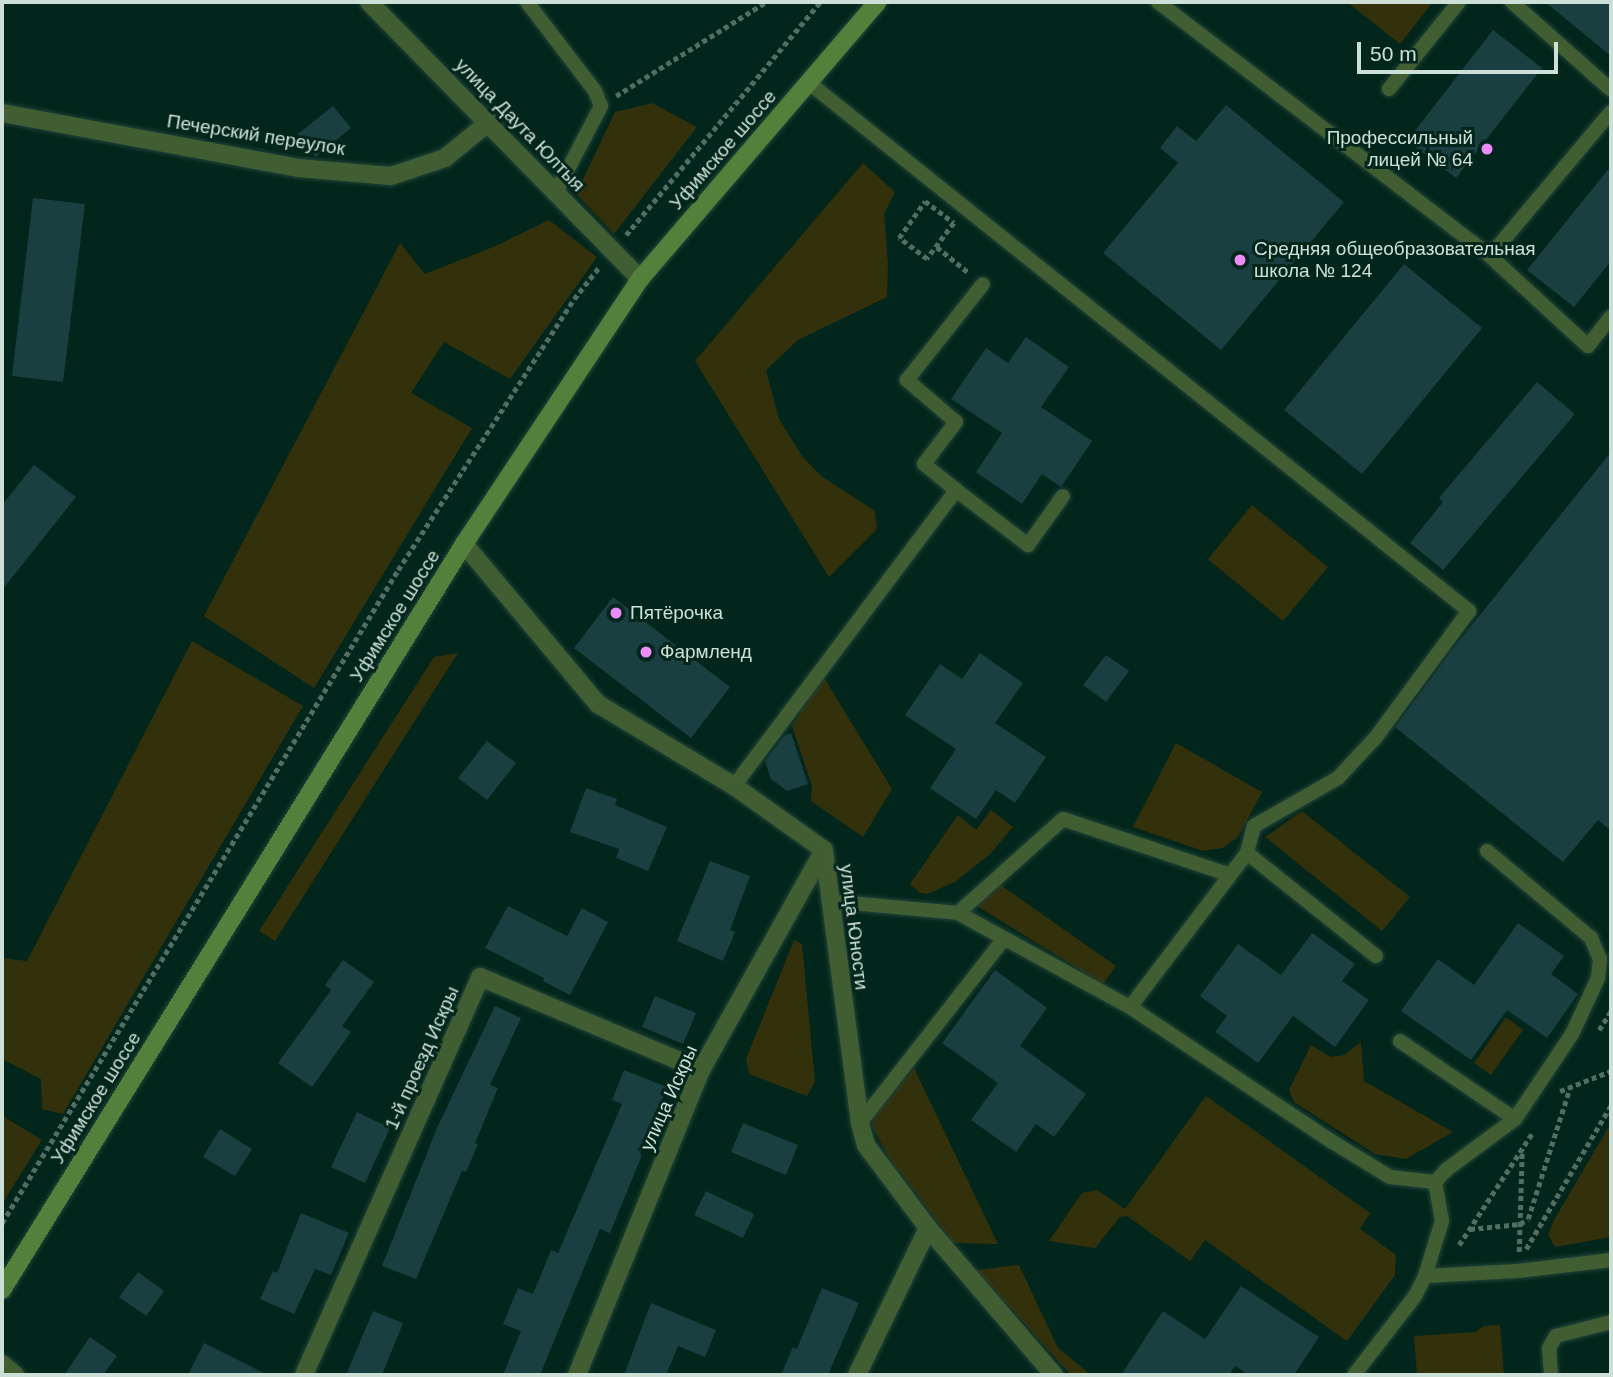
<!DOCTYPE html>
<html>
<head>
<meta charset="utf-8">
<style>
	body { margin:0 }
	#map { position:relative; width:1613px; height:1377px; overflow:hidden; background:#02261b; font-family:Arial,sans-serif }
	div>[style] { position:absolute }
	[style*='--x'] { left:calc(var(--x)*1px); top:calc(var(--y)*1px); width:calc(var(--w)*1px); rotate:calc(var(--a)*1deg) }
	.green>* { inset:0; background:#33300c }
	.building>* { inset:0; background:#1a3f41 }
	.path>* { height:4.5px; margin-top:-2.25px; transform-origin:0; background:repeating-linear-gradient(90deg,#516e64 0 5px,transparent 0 8.5px) }
	.roads { filter:drop-shadow(0 0 2px #224439) drop-shadow(0 0 2px #224439) }
	.lane>* { height:14px; margin:-7px; padding:0 7px; transform-origin:7px; border-radius:7px; background:#415e33 }
	.street>* { height:18px; margin:-9px; padding:0 9px; transform-origin:9px; border-radius:9px; background:#415e33 }
	.secondary>* { height:18px; margin:-9px; padding:0 9px; transform-origin:9px; border-radius:9px; background:#53813b }
	.dots>* { width:19px; height:19px; translate:-50% -50%; box-sizing:border-box; border:4px solid #02261b; border-radius:50% }
	span { translate:-50% -50%; white-space:nowrap; text-align:center; line-height:1.15; -webkit-text-stroke:6px #02261b; paint-order:stroke }
	.street-label { font-size:19px; color:#cde0d8 }
	.poi-label { font-size:19px; color:#cde0d8 }
	.right { translate:-100% -50%; text-align:right }
	.left { translate:0 -50%; text-align:left }
	.frame { position:absolute; inset:0; border:4px solid #cde0d8; pointer-events:none }
	.scale { position:absolute; left:1357px; top:42px; width:201px; height:32px; box-sizing:border-box; border:4px solid #cde0d8; border-top:0; padding-left:9px; font-size:21px; line-height:24px; white-space:nowrap; color:#cde0d8; -webkit-text-stroke:5px #02261b; paint-order:stroke }
</style>
</head>
<body>
<div id="map">
	<div class="green">
		<i style="clip-path:polygon(1347px 2px,1433px 2px,1400px 44px)"></i>
		<i style="clip-path:polygon(652px 103px,697px 127px,614px 234px,576px 194px,615px 112px)"></i>
		<i style="clip-path:polygon(863px 163px,895px 192px,884px 214px,888px 263px,887px 297px,798px 340px,766px 370px,779px 419px,802px 456px,821px 476px,875px 511px,877px 529px,829px 577px,695px 361px)"></i>
		<i style="clip-path:polygon(549px 220px,597px 257px,510px 379px,444px 342px,411px 393px,472px 428px,314px 688px,204px 616px,400px 243px,425px 274px,498px 245px)"></i>
		<i style="clip-path:polygon(1252px 505px,1328px 567px,1283px 621px,1208px 559px)"></i>
		<i style="clip-path:polygon(192px 641px,303px 706px,63px 1114px,42px 1109px,41px 1079px,2px 1059px,2px 958px,27px 961px)"></i>
		<i style="clip-path:polygon(458px 653px,275px 941px,259px 931px,434px 657px)"></i>
		<i style="clip-path:polygon(823px 676px,892px 789px,863px 837px,811px 801px,812px 786px,792px 726px)"></i>
		<i style="clip-path:polygon(1176px 743px,1262px 792px,1238px 837px,1223px 848px,1203px 851px,1133px 827px)"></i>
		<i style="clip-path:polygon(991px 810px,1013px 827px,990px 854px,955px 882px,927px 894px,920px 893px,910px 884px,958px 815px,976px 830px)"></i>
		<i style="clip-path:polygon(1302px 811px,1410px 897px,1382px 931px,1265px 837px)"></i>
		<i style="clip-path:polygon(998px 883px,1116px 966px,1103px 984px,975px 905px)"></i>
		<i style="clip-path:polygon(794px 940px,802px 944px,815px 1082px,807px 1096px,749px 1074px,746px 1059px)"></i>
		<i style="clip-path:polygon(1506px 1017px,1523px 1030px,1491px 1075px,1474px 1063px)"></i>
		<i style="clip-path:polygon(1361px 1042px,1364px 1081px,1453px 1132px,1406px 1159px,1375px 1154px,1294px 1102px,1289px 1090px,1311px 1045px,1331px 1057px,1344px 1055px)"></i>
		<i style="clip-path:polygon(914px 1068px,998px 1244px,953px 1243px,889px 1158px,872px 1126px,874px 1117px)"></i>
		<i style="clip-path:polygon(1206px 1096px,1370px 1213px,1360px 1229px,1396px 1255px,1395px 1275px,1347px 1341px,1205px 1240px,1190px 1261px,1127px 1216px,1120px 1217px,1095px 1248px,1049px 1241px,1082px 1193px,1097px 1190px,1125px 1209px)"></i>
		<i style="clip-path:polygon(3px 1116px,42px 1140px,2px 1204px,2px 1118px)"></i>
		<i style="clip-path:polygon(1611px 1123px,1611px 1237px,1555px 1247px,1548px 1235px,1554px 1220px)"></i>
		<i style="clip-path:polygon(1019px 1265px,1058px 1348px,1091px 1375px,1071px 1375px,976px 1270px)"></i>
		<i style="clip-path:polygon(1500px 1325px,1504px 1375px,1417px 1375px,1414px 1336px,1475px 1332px,1484px 1326px)"></i>
	</div>
	<div class="building">
		<i style="clip-path:polygon(1545px 2px,1611px 2px,1611px 56px)"></i>
		<i style="clip-path:polygon(1493px 30px,1542px 68px,1456px 178px,1407px 141px)"></i>
		<i style="clip-path:polygon(1226px 105px,1344px 202px,1221px 350px,1103px 253px,1178px 163px,1160px 148px,1177px 126px,1196px 141px)"></i>
		<i style="clip-path:polygon(333px 106px,351px 128px,316px 157px,298px 134px)"></i>
		<i style="clip-path:polygon(1611px 166px,1611px 261px,1574px 307px,1527px 270px)"></i>
		<i style="clip-path:polygon(33px 198px,85px 204px,63px 382px,12px 376px)"></i>
		<i style="clip-path:polygon(1404px 264px,1482px 328px,1362px 474px,1284px 410px)"></i>
		<i style="clip-path:polygon(1026px 337px,1069px 367px,1041px 407px,1092px 441px,1061px 487px,1042px 474px,1022px 504px,976px 472px,1002px 433px,951px 399px,986px 348px,1008px 363px)"></i>
		<i style="clip-path:polygon(1537px 382px,1575px 414px,1443px 570px,1410px 543px,1443px 502px,1439px 498px)"></i>
		<i style="clip-path:polygon(1611px 452px,1611px 831px,1598px 820px,1563px 862px,1395px 727px,1455px 646px)"></i>
		<i style="clip-path:polygon(34px 465px,76px 497px,2px 590px,2px 505px)"></i>
		<i style="clip-path:polygon(613px 597px,730px 687px,691px 738px,574px 648px)"></i>
		<i style="clip-path:polygon(980px 653px,1023px 683px,995px 723px,1046px 757px,1015px 803px,996px 790px,976px 819px,930px 788px,956px 749px,905px 715px,940px 664px,962px 679px)"></i>
		<i style="clip-path:polygon(1106px 655px,1129px 671px,1106px 702px,1083px 685px)"></i>
		<i style="clip-path:polygon(791px 733px,808px 784px,787px 791px,771px 779px,765px 761px,784px 736px)"></i>
		<i style="clip-path:polygon(487px 741px,516px 763px,487px 800px,458px 778px)"></i>
		<i style="clip-path:polygon(586px 788px,617px 799px,615px 805px,667px 827px,648px 871px,616px 858px,619px 849px,570px 832px)"></i>
		<i style="clip-path:polygon(710px 861px,750px 876px,730px 930px,735px 932px,723px 961px,677px 941px)"></i>
		<i style="clip-path:polygon(508px 906px,567px 936px,582px 908px,608px 922px,570px 995px,543px 981px,544px 978px,485px 948px)"></i>
		<i style="clip-path:polygon(1518px 923px,1564px 956px,1551px 974px,1578px 994px,1547px 1038px,1507px 1010px,1471px 1060px,1401px 1011px,1438px 959px,1474px 985px)"></i>
		<i style="clip-path:polygon(1312px 933px,1355px 964px,1342px 981px,1369px 1000px,1335px 1047px,1293px 1016px,1258px 1063px,1215px 1032px,1227px 1016px,1200px 996px,1238px 944px,1281px 975px)"></i>
		<i style="clip-path:polygon(343px 960px,374px 982px,342px 1026px,351px 1032px,312px 1087px,278px 1063px,331px 990px,325px 985px)"></i>
		<i style="clip-path:polygon(995px 970px,1047px 1008px,1020px 1046px,1086px 1094px,1054px 1137px,1036px 1124px,1016px 1152px,971px 1120px,998px 1083px,942px 1043px)"></i>
		<i style="clip-path:polygon(655px 996px,696px 1013px,683px 1044px,642px 1027px)"></i>
		<i style="clip-path:polygon(495px 1006px,521px 1018px,490px 1085px,498px 1088px,475px 1143px,478px 1144px,466px 1172px,462px 1171px,416px 1279px,382px 1266px,437px 1128px)"></i>
		<i style="clip-path:polygon(624px 1070px,667px 1087px,640px 1154px,642px 1155px,610px 1233px,600px 1229px,540px 1375px,503px 1375px,521px 1331px,503px 1324px,518px 1288px,533px 1294px,551px 1250px,558px 1253px,622px 1104px,612px 1100px)"></i>
		<i style="clip-path:polygon(357px 1112px,390px 1128px,365px 1183px,331px 1167px)"></i>
		<i style="clip-path:polygon(743px 1123px,798px 1145px,786px 1175px,731px 1152px)"></i>
		<i style="clip-path:polygon(220px 1129px,252px 1149px,235px 1176px,203px 1157px)"></i>
		<i style="clip-path:polygon(706px 1191px,754px 1214px,743px 1238px,694px 1215px)"></i>
		<i style="clip-path:polygon(301px 1213px,349px 1233px,331px 1275px,315px 1269px,294px 1314px,260px 1299px,273px 1271px,277px 1273px)"></i>
		<i style="clip-path:polygon(138px 1272px,164px 1291px,146px 1316px,119px 1297px)"></i>
		<i style="clip-path:polygon(1241px 1286px,1319px 1337px,1294px 1375px,1249px 1375px,1235px 1366px,1229px 1375px,1121px 1375px,1163px 1311px,1205px 1339px)"></i>
		<i style="clip-path:polygon(822px 1288px,859px 1303px,828px 1375px,781px 1375px,793px 1347px,797px 1349px)"></i>
		<i style="clip-path:polygon(651px 1303px,716px 1330px,705px 1357px,678px 1346px,666px 1375px,624px 1375px)"></i>
		<i style="clip-path:polygon(373px 1311px,403px 1323px,382px 1375px,346px 1375px)"></i>
		<i style="clip-path:polygon(90px 1337px,117px 1356px,103px 1375px,64px 1375px)"></i>
		<i style="clip-path:polygon(204px 1343px,268px 1375px,188px 1375px)"></i>
	</div>
	<div class="path">
		<i style="--x:616;--y:96;--w:177;--a:-32.1"></i>
		<i style="--x:925;--y:201;--w:36;--a:37"></i>
		<i style="--x:954;--y:223;--w:45;--a:126.9"></i>
		<i style="--x:927;--y:259;--w:35;--a:-143"></i>
		<i style="--x:899;--y:238;--w:45;--a:-54.9"></i>
		<i style="--x:626;--y:235;--w:303;--a:-50.2"></i>
		<i style="--x:937;--y:247;--w:41;--a:39.1"></i>
		<i style="--x:1599;--y:1030;--w:22;--a:-58"></i>
		<i style="--x:1560;--y:1091;--w:55;--a:-21.4"></i>
		<i style="--x:2;--y:1223;--w:764;--a:-58.77"></i>
		<i style="--x:398;--y:570;--w:323;--a:-57"></i>
		<i style="--x:574;--y:299;--w:42;--a:-51.8"></i>
		<i style="--x:1470;--y:1229;--w:50;--a:-5.7"></i>
		<i style="--x:1520;--y:1224;--w:9;--a:-32"></i>
		<i style="--x:1528;--y:1219;--w:139;--a:-72.3"></i>
		<i style="--x:1459;--y:1245;--w:135;--a:-56.8"></i>
		<i style="--x:1526;--y:1249;--w:167;--a:-59.4"></i>
		<i style="--x:1519;--y:1252;--w:103;--a:-88.3"></i>
	</div>
	<div class="roads">
		<div class="lane">
			<i style="--x:527;--y:2;--w:112;--a:52.6"></i>
			<i style="--x:595;--y:91;--w:16;--a:68"></i>
			<i style="--x:601;--y:106;--w:97;--a:117.6"></i>
			<i style="--x:1158;--y:2;--w:418;--a:37.4"></i>
			<i style="--x:1490;--y:256;--w:133;--a:42.6"></i>
			<i style="--x:1588;--y:346;--w:37;--a:-52"></i>
			<i style="--x:1512;--y:2;--w:132;--a:41.6"></i>
			<i style="--x:808;--y:82;--w:847;--a:38.67"></i>
			<i style="--x:1469;--y:611;--w:157;--a:126.4"></i>
			<i style="--x:1376;--y:737;--w:56;--a:132.8"></i>
			<i style="--x:1338;--y:778;--w:97;--a:150.3"></i>
			<i style="--x:1254;--y:826;--w:28;--a:105"></i>
			<i style="--x:1247;--y:853;--w:193;--a:127.2"></i>
			<i style="--x:1389;--y:89;--w:112;--a:-51.2"></i>
			<i style="--x:1490;--y:256;--w:188;--a:-50"></i>
			<i style="--x:956;--y:490;--w:91;--a:37.4"></i>
			<i style="--x:1028;--y:545;--w:60;--a:-54.5"></i>
			<i style="--x:734;--y:786;--w:370;--a:-53.1"></i>
			<i style="--x:956;--y:490;--w:41;--a:-140.9"></i>
			<i style="--x:924;--y:464;--w:53;--a:-52.7"></i>
			<i style="--x:956;--y:422;--w:65;--a:-139.4"></i>
			<i style="--x:907;--y:380;--w:122;--a:-51.6"></i>
			<i style="--x:1487;--y:851;--w:136;--a:39.9"></i>
			<i style="--x:1591;--y:938;--w:23;--a:67"></i>
			<i style="--x:1600;--y:959;--w:19;--a:96"></i>
			<i style="--x:1598;--y:978;--w:62;--a:114.9"></i>
			<i style="--x:1572;--y:1034;--w:102;--a:123.8"></i>
			<i style="--x:1247;--y:853;--w:165;--a:38.6"></i>
			<i style="--x:829;--y:901;--w:130;--a:5.3"></i>
			<i style="--x:958;--y:913;--w:196;--a:28.7"></i>
			<i style="--x:1130;--y:1007;--w:242;--a:33.7"></i>
			<i style="--x:1331;--y:1141;--w:69;--a:31.4"></i>
			<i style="--x:1390;--y:1177;--w:45;--a:6.3"></i>
			<i style="--x:1435;--y:1182;--w:16;--a:-47"></i>
			<i style="--x:1446;--y:1170;--w:86;--a:-36.5"></i>
			<i style="--x:1515;--y:1119;--w:139;--a:-145.9"></i>
			<i style="--x:958;--y:913;--w:141;--a:-41.8"></i>
			<i style="--x:1063;--y:819;--w:176;--a:18.5"></i>
			<i style="--x:860;--y:1123;--w:232;--a:-52"></i>
			<i style="--x:1425;--y:1276;--w:93;--a:-3.1"></i>
			<i style="--x:1518;--y:1271;--w:94;--a:-6.7"></i>
			<i style="--x:1354;--y:1375;--w:100;--a:-52.3"></i>
			<i style="--x:1415;--y:1296;--w:22;--a:-63"></i>
			<i style="--x:1425;--y:1276;--w:58;--a:-72.8"></i>
			<i style="--x:1442;--y:1221;--w:40;--a:-100"></i>
			<i style="--x:1551;--y:1375;--w:27;--a:-94"></i>
			<i style="--x:1549;--y:1348;--w:14;--a:-60"></i>
			<i style="--x:1556;--y:1336;--w:57;--a:-14.3"></i>
		</div>
		<div class="street">
			<i style="--x:369;--y:2;--w:388;--a:45.6"></i>
			<i style="--x:2;--y:113;--w:301;--a:10.5"></i>
			<i style="--x:298;--y:168;--w:93;--a:4.9"></i>
			<i style="--x:391;--y:176;--w:57;--a:-18.4"></i>
			<i style="--x:445;--y:158;--w:57;--a:-39.3"></i>
			<i style="--x:464;--y:544;--w:209;--a:50.1"></i>
			<i style="--x:598;--y:704;--w:159;--a:31.1"></i>
			<i style="--x:734;--y:786;--w:110;--a:35.4"></i>
			<i style="--x:824;--y:850;--w:275;--a:82.5"></i>
			<i style="--x:860;--y:1123;--w:23;--a:75"></i>
			<i style="--x:866;--y:1145;--w:104;--a:53.2"></i>
			<i style="--x:928;--y:1228;--w:194;--a:49.4"></i>
			<i style="--x:2;--y:1364;--w:17;--a:40"></i>
			<i style="--x:304;--y:1375;--w:435;--a:-66.1"></i>
			<i style="--x:480;--y:977;--w:240;--a:22.8"></i>
			<i style="--x:577;--y:1375;--w:329;--a:-67.9"></i>
			<i style="--x:701;--y:1070;--w:252;--a:-60.8"></i>
			<i style="--x:857;--y:1375;--w:163;--a:-64.2"></i>
		</div>
		<div class="secondary">
			<i style="--x:2;--y:1290;--w:877;--a:-58.23"></i>
			<i style="--x:464;--y:544;--w:318;--a:-56.4"></i>
			<i style="--x:640;--y:279;--w:365;--a:-49.4"></i>
		</div>
	</div>
	<div class="dots">
		<i style="left:1487px;top:149px;background:#ec8cfb"></i>
		<i style="left:1240px;top:260px;background:#ec8cfb"></i>
		<i style="left:616px;top:613px;background:#ec8cfb"></i>
		<i style="left:646px;top:652px;background:#ec8cfb"></i>
	</div>
	<div class="street-label">
		<span style="left:520px;top:125px;rotate:46deg">улица Даута Юлтыя</span>
		<span style="left:256px;top:135px;rotate:9deg">Печерский переулок</span>
		<span style="left:723px;top:150px;rotate:-49deg">Уфимское шоссе</span>
		<span style="left:395px;top:616px;rotate:-58deg">Уфимское шоссе</span>
		<span style="left:854px;top:927px;rotate:83deg">улица Юности</span>
		<span style="left:422px;top:1058px;rotate:-66deg">1-й проезд Искры</span>
		<span style="left:96px;top:1098px;rotate:-58deg">Уфимское шоссе</span>
		<span style="left:669px;top:1098px;rotate:-66deg">улица Искры</span>
	</div>
	<div class="poi-label">
		<span class="right" style="left:1473px;top:149px">Профессильный<br>лицей № 64</span>
		<span class="left" style="left:1254px;top:260px">Средняя общеобразовательная<br>школа № 124</span>
		<span class="left" style="left:630px;top:613px">Пятёрочка</span>
		<span class="left" style="left:660px;top:652px">Фармленд</span>
	</div>
	<div class="frame"></div>
	<div class="scale">50 m</div>
</div>
</body>
</html>
